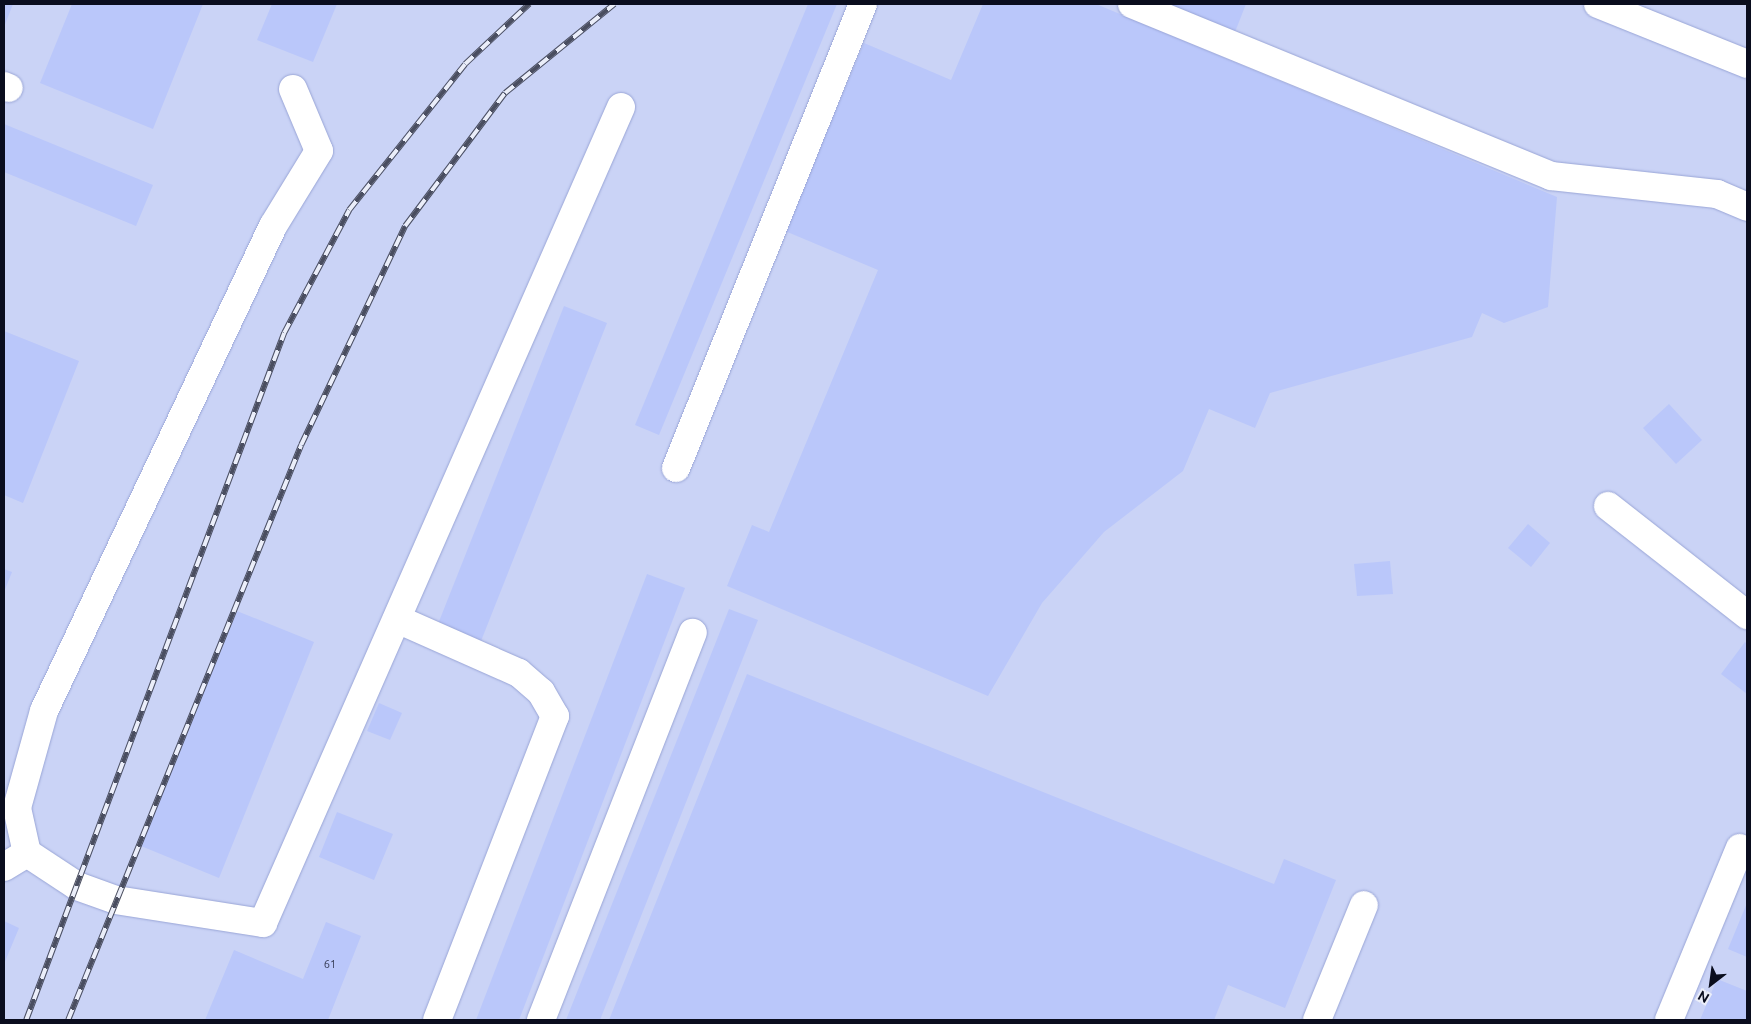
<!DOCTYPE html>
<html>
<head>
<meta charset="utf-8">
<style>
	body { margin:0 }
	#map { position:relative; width:1751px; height:1024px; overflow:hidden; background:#dbe1f5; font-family:Ubuntu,sans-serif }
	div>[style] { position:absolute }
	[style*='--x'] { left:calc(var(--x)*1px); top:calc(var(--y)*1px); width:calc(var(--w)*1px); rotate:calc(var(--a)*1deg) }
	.built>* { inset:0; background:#cad3f6 }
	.building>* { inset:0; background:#bac7fa }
	.roads { filter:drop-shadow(0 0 1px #99a5d6) drop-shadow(0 0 1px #99a5d6) }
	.minor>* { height:28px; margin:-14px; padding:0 14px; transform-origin:14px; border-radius:14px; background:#fff }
	.rail>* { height:5.5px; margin-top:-2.75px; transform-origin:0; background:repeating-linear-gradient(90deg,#ebeef9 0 11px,#4a4e60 0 22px); box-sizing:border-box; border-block:1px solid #4a4e60 }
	span { translate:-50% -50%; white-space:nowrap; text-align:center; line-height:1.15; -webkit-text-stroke:4px #ebeef9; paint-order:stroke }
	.number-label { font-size:11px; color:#363c55 }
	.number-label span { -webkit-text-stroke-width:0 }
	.frame { position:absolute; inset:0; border:5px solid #0a0d1e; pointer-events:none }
	.north { position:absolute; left:1686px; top:959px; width:50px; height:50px; -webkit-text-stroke:4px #ebeef9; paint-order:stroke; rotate:210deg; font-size:14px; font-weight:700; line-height:20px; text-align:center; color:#0a0d1e }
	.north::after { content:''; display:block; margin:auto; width:18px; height:22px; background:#0a0d1e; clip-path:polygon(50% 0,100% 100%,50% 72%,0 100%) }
</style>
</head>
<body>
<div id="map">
	<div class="built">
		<i style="clip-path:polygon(4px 4px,1747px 4px,1747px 1020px,4px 1020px)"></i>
	</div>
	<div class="building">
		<i style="clip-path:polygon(4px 4px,13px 4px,4px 27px)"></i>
		<i style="clip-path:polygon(72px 4px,203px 4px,153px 129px,40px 83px)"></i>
		<i style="clip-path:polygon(272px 4px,337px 4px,313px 62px,257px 40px)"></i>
		<i style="clip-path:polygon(808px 4px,837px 4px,659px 435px,635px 425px)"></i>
		<i style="clip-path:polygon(983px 4px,1096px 4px,1557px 197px,1548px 307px,1504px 323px,1482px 313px,1472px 337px,1270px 393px,1255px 428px,1209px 409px,1183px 471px,1104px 532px,1042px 603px,988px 696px,727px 586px,752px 525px,769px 532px,878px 270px,785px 231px,864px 43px,951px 80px)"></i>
		<i style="clip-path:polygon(1166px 4px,1246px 4px,1235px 32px)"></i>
		<i style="clip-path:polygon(4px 124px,153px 185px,136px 226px,4px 172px)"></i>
		<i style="clip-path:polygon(564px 306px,607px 323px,481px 641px,438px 624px)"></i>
		<i style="clip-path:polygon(4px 331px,79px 361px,23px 503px,4px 495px)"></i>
		<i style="clip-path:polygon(1669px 404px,1702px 440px,1676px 464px,1643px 428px)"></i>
		<i style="clip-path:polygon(1528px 524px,1550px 543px,1531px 567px,1508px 548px)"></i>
		<i style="clip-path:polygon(1390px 561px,1393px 594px,1357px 596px,1354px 564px)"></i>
		<i style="clip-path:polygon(4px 569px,12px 572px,4px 592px)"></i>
		<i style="clip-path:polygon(647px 574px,685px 588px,519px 1020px,476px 1020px)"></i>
		<i style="clip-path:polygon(729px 609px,758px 620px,600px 1020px,566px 1020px)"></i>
		<i style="clip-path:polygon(237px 611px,314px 642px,219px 878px,141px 846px)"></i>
		<i style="clip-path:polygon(1745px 642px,1747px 644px,1747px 694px,1721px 674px)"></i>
		<i style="clip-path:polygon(747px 674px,1274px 884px,1284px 859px,1336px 880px,1285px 1008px,1228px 985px,1214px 1020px,609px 1020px)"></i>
		<i style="clip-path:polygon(379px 703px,402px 713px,390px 740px,367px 731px)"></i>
		<i style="clip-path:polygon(337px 812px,393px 834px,374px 880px,319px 857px)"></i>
		<i style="clip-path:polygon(1747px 903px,1747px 957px,1728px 949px)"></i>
		<i style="clip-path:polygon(4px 921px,19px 928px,4px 964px)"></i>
		<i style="clip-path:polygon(326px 922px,361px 936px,328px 1020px,205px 1020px,234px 950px,303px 979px)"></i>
		<i style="clip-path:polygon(1717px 979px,1747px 991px,1747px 1020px,1700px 1020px)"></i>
	</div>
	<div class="roads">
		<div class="minor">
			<i style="--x:1132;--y:4;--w:453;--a:22.3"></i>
			<i style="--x:1551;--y:176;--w:167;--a:6.2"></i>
			<i style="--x:1717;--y:194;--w:33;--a:23"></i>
			<i style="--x:1598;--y:4;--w:161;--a:21.9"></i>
			<i style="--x:4;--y:86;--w:5;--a:22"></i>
			<i style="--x:293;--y:89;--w:67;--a:67.2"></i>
			<i style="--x:319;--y:151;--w:88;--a:121.5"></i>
			<i style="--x:273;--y:226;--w:536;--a:115.28"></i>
			<i style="--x:44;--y:711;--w:101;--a:105.6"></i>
			<i style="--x:17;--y:808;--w:46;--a:77.5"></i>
			<i style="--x:27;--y:853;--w:60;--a:33.4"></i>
			<i style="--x:77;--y:886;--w:41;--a:19.7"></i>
			<i style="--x:116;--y:900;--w:149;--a:8.9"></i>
			<i style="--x:263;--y:923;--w:891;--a:-66.31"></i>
			<i style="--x:676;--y:468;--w:500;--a:-68.05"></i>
			<i style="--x:1608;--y:506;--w:177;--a:38.1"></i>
			<i style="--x:397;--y:619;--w:133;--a:23.9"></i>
			<i style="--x:519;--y:673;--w:29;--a:41"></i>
			<i style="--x:541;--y:692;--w:28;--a:60"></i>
			<i style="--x:555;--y:716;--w:326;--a:111.2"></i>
			<i style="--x:4;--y:867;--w:27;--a:-31"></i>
			<i style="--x:541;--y:1020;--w:416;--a:-68.6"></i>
			<i style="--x:1317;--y:1020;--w:124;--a:-67.8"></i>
			<i style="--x:1669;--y:1020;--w:186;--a:-67.6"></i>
		</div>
	</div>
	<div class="rail">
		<i style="--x:26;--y:1020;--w:734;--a:-69.42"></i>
		<i style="--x:284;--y:333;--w:139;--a:-62.1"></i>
		<i style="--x:349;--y:210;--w:186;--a:-51.5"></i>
		<i style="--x:465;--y:64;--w:88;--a:-43.2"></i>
		<i style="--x:68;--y:1020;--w:620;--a:-67.94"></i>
		<i style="--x:301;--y:445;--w:242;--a:-64.6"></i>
		<i style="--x:405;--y:226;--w:166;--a:-53.1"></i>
		<i style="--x:505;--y:93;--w:141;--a:-39.2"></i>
	</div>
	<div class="number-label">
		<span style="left:330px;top:964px">61</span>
	</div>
	<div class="frame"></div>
	<div class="north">N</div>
</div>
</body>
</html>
